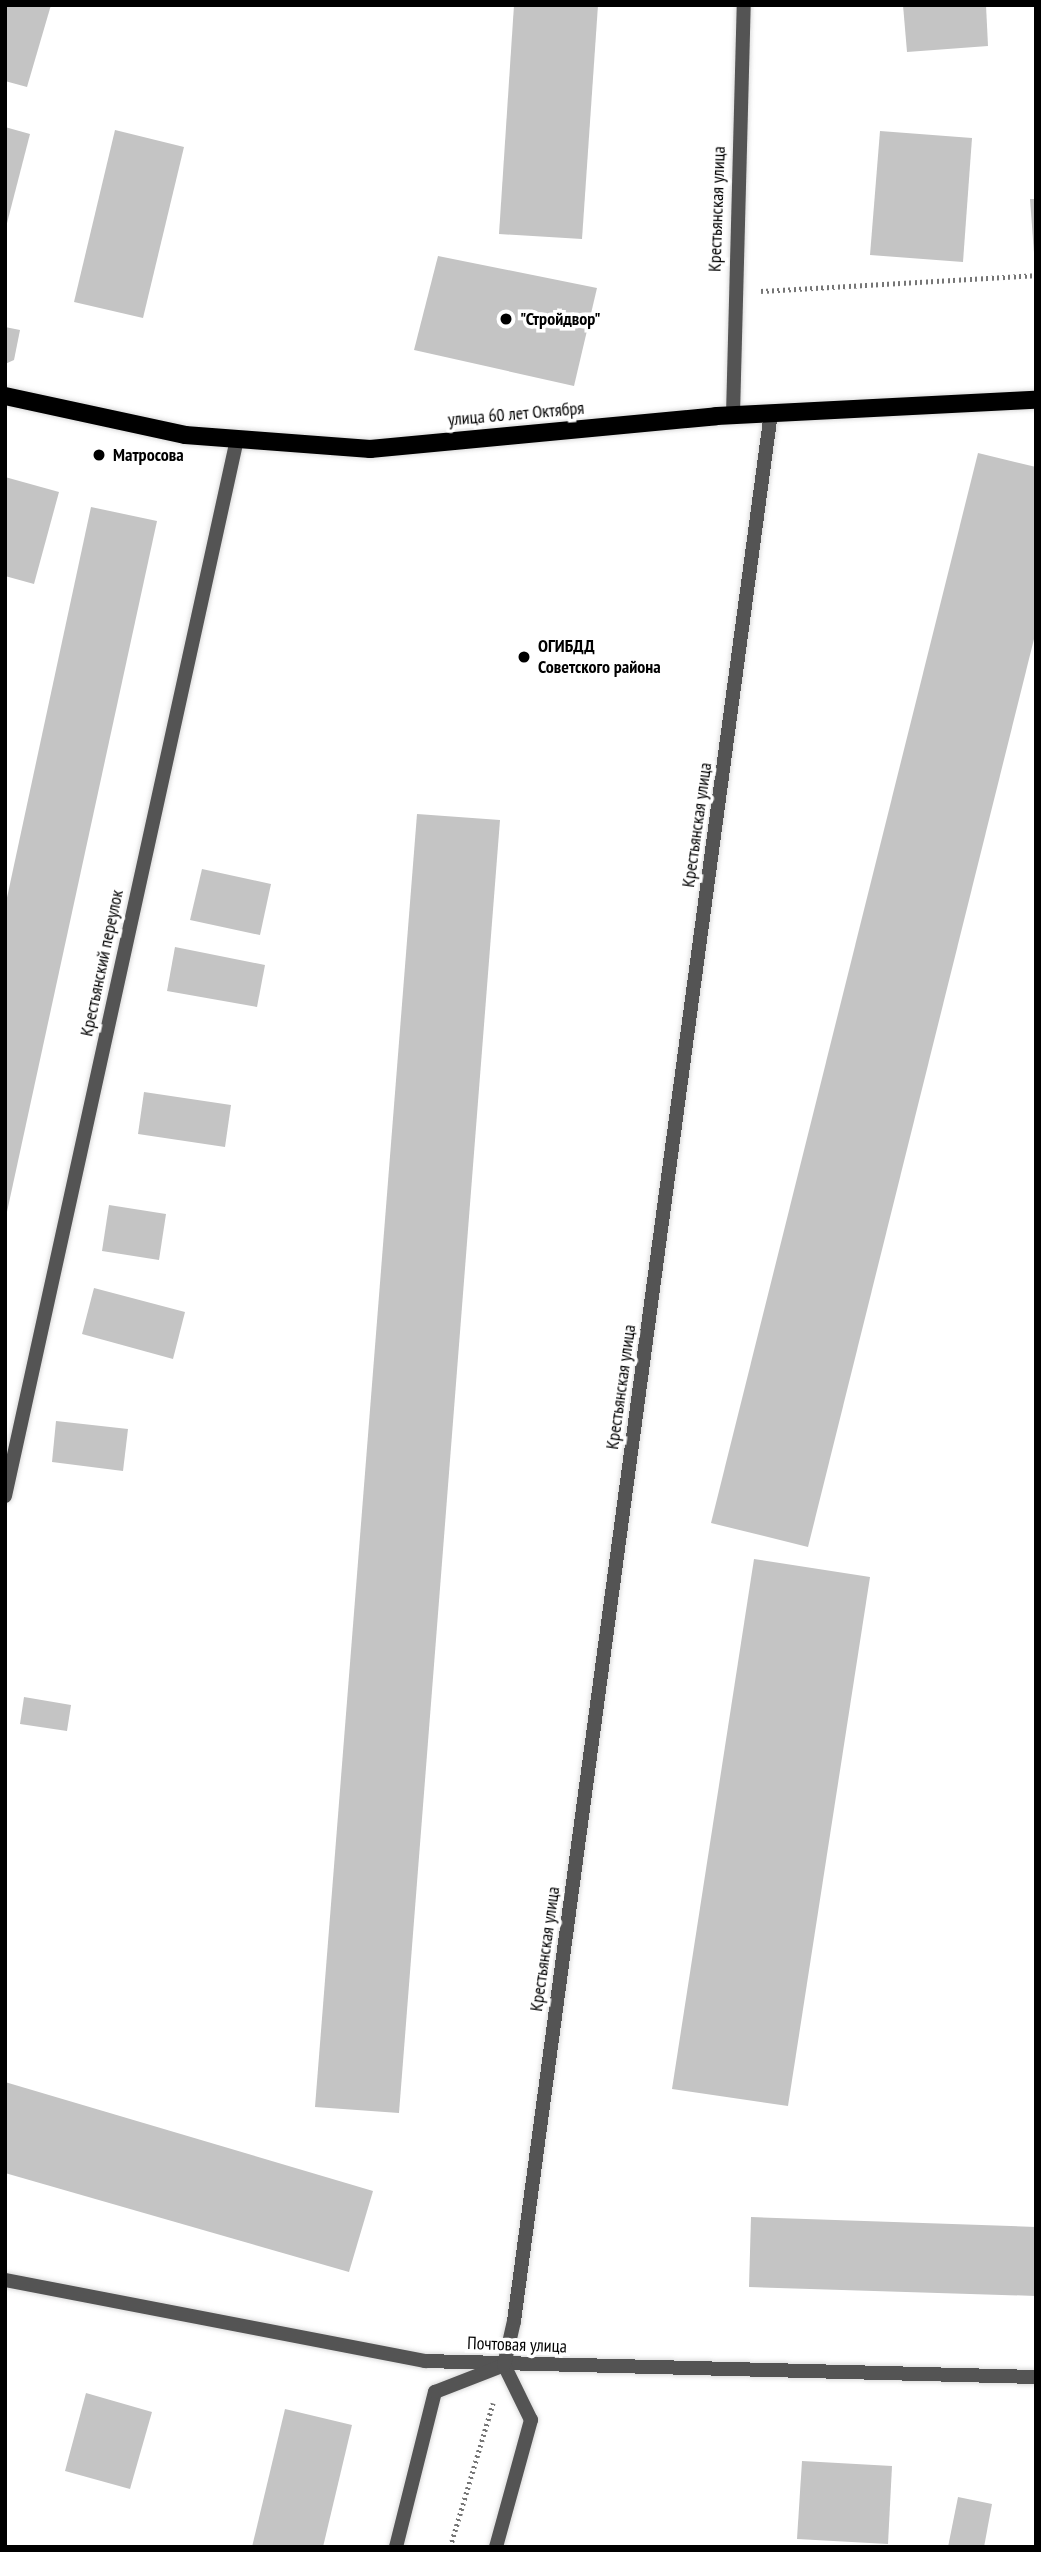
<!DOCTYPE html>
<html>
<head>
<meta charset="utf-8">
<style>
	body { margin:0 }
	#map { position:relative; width:1041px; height:2552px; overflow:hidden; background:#fff; font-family:"PT Sans Narrow",sans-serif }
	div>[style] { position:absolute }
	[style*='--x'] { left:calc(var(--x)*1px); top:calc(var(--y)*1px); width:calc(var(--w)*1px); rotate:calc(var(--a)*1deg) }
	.building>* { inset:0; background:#c4c4c4 }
	.path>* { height:4.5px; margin-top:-2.25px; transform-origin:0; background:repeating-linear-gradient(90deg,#767676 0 2px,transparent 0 5.5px) }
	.roads { filter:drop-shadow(0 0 2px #dbdbdb) drop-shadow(0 0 2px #dbdbdb) }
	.street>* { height:14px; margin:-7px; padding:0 7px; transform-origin:7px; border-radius:7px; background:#545454 }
	.primary>* { height:18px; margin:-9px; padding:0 9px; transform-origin:9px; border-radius:9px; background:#000 }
	.dots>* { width:19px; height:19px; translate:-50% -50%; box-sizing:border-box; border:4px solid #fff; border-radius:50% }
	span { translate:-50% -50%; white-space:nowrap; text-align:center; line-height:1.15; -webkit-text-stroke:7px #fff; paint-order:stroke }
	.street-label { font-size:18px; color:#000 }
	.poi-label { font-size:18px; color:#000; font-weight:700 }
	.left { translate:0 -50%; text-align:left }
	.frame { position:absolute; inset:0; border:7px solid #000; pointer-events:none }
</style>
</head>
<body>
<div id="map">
	<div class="building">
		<i style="clip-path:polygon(5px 5px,51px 5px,27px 87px,5px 81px)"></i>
		<i style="clip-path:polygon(514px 5px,598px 5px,582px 239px,499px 234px)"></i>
		<i style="clip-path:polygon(903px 5px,986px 5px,988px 46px,907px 52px)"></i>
		<i style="clip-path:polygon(5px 127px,30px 134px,6px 227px,5px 227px)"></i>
		<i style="clip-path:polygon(115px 130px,184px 147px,143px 318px,74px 302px)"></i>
		<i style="clip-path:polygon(880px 131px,972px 138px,963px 262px,870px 255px)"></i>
		<i style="clip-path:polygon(1030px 199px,1036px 199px,1036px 253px,1034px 253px)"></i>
		<i style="clip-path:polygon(438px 256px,597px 288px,574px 386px,414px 350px)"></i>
		<i style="clip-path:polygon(5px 327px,20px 330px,14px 360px,5px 364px)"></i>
		<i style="clip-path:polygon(978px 453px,1036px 467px,1036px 631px,808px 1547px,711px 1523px)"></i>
		<i style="clip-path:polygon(5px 477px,59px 492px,34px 584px,5px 576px)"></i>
		<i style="clip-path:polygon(91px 507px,157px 521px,5px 1221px,5px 907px)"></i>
		<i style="clip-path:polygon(417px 814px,500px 820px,399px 2113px,315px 2107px)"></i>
		<i style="clip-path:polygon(202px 869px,271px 884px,260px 935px,190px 920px)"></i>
		<i style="clip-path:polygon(175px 947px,265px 965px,257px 1007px,167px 991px)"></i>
		<i style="clip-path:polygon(144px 1092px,231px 1105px,225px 1147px,138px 1134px)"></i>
		<i style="clip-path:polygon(109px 1205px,166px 1214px,159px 1260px,102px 1251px)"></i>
		<i style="clip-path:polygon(94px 1288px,185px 1312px,173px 1359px,82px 1334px)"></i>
		<i style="clip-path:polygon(56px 1421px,128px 1429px,123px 1471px,52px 1462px)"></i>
		<i style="clip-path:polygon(754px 1559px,870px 1577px,788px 2106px,672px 2089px)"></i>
		<i style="clip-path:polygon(24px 1697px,71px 1705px,67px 1731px,20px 1724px)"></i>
		<i style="clip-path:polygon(5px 2082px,373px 2191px,349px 2272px,5px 2173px)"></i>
		<i style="clip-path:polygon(751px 2217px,1036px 2227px,1036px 2296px,749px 2287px)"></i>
		<i style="clip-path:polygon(86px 2393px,152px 2412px,130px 2489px,65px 2471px)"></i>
		<i style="clip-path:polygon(285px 2409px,352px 2425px,323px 2547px,252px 2547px)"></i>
		<i style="clip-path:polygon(802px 2461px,892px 2466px,888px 2544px,797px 2539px)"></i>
		<i style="clip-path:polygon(958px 2497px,992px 2504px,984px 2547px,948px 2547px)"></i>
	</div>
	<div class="path">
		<i style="--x:761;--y:291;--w:275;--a:-3.3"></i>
		<i style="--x:450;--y:2547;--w:150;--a:-73.4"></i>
	</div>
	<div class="roads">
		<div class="street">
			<i style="--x:733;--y:415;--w:410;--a:-88.5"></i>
			<i style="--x:5;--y:1496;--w:1082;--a:-77.62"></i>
			<i style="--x:5;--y:2280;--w:428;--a:10.9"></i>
			<i style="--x:425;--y:2361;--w:611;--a:1.5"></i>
			<i style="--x:396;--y:2547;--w:160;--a:-75.9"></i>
			<i style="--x:435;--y:2392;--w:69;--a:-21.3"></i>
			<i style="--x:496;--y:2547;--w:132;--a:-74.6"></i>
			<i style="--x:531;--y:2420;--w:61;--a:-116.1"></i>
			<i style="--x:504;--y:2365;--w:45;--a:-77.2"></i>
			<i style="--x:514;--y:2321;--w:1925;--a:-82.33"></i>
		</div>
		<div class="primary">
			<i style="--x:5;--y:396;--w:184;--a:12.2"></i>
			<i style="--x:185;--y:435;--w:186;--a:4.3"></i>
			<i style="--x:370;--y:449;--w:348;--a:-5.4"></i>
			<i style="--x:716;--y:416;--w:320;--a:-2.9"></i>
		</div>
	</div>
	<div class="dots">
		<i style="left:506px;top:319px;background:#000"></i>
		<i style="left:99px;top:455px;background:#000"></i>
		<i style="left:524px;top:657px;background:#000"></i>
	</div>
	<div class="street-label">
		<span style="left:717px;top:209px;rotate:-88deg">Крестьянская улица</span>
		<span style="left:516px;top:414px;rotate:-5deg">улица 60 лет Октября</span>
		<span style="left:697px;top:825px;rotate:-82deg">Крестьянская улица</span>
		<span style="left:102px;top:963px;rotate:-78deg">Крестьянский переулок</span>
		<span style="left:621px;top:1387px;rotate:-82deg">Крестьянская улица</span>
		<span style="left:545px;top:1949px;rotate:-82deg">Крестьянская улица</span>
		<span style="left:517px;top:2345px;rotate:2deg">Почтовая улица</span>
	</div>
	<div class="poi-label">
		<span class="left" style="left:520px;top:319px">"Стройдвор"</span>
		<span class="left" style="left:113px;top:455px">Матросова</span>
		<span class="left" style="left:538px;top:657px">ОГИБДД<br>Советского района</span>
	</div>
	<div class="frame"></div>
</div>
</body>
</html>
